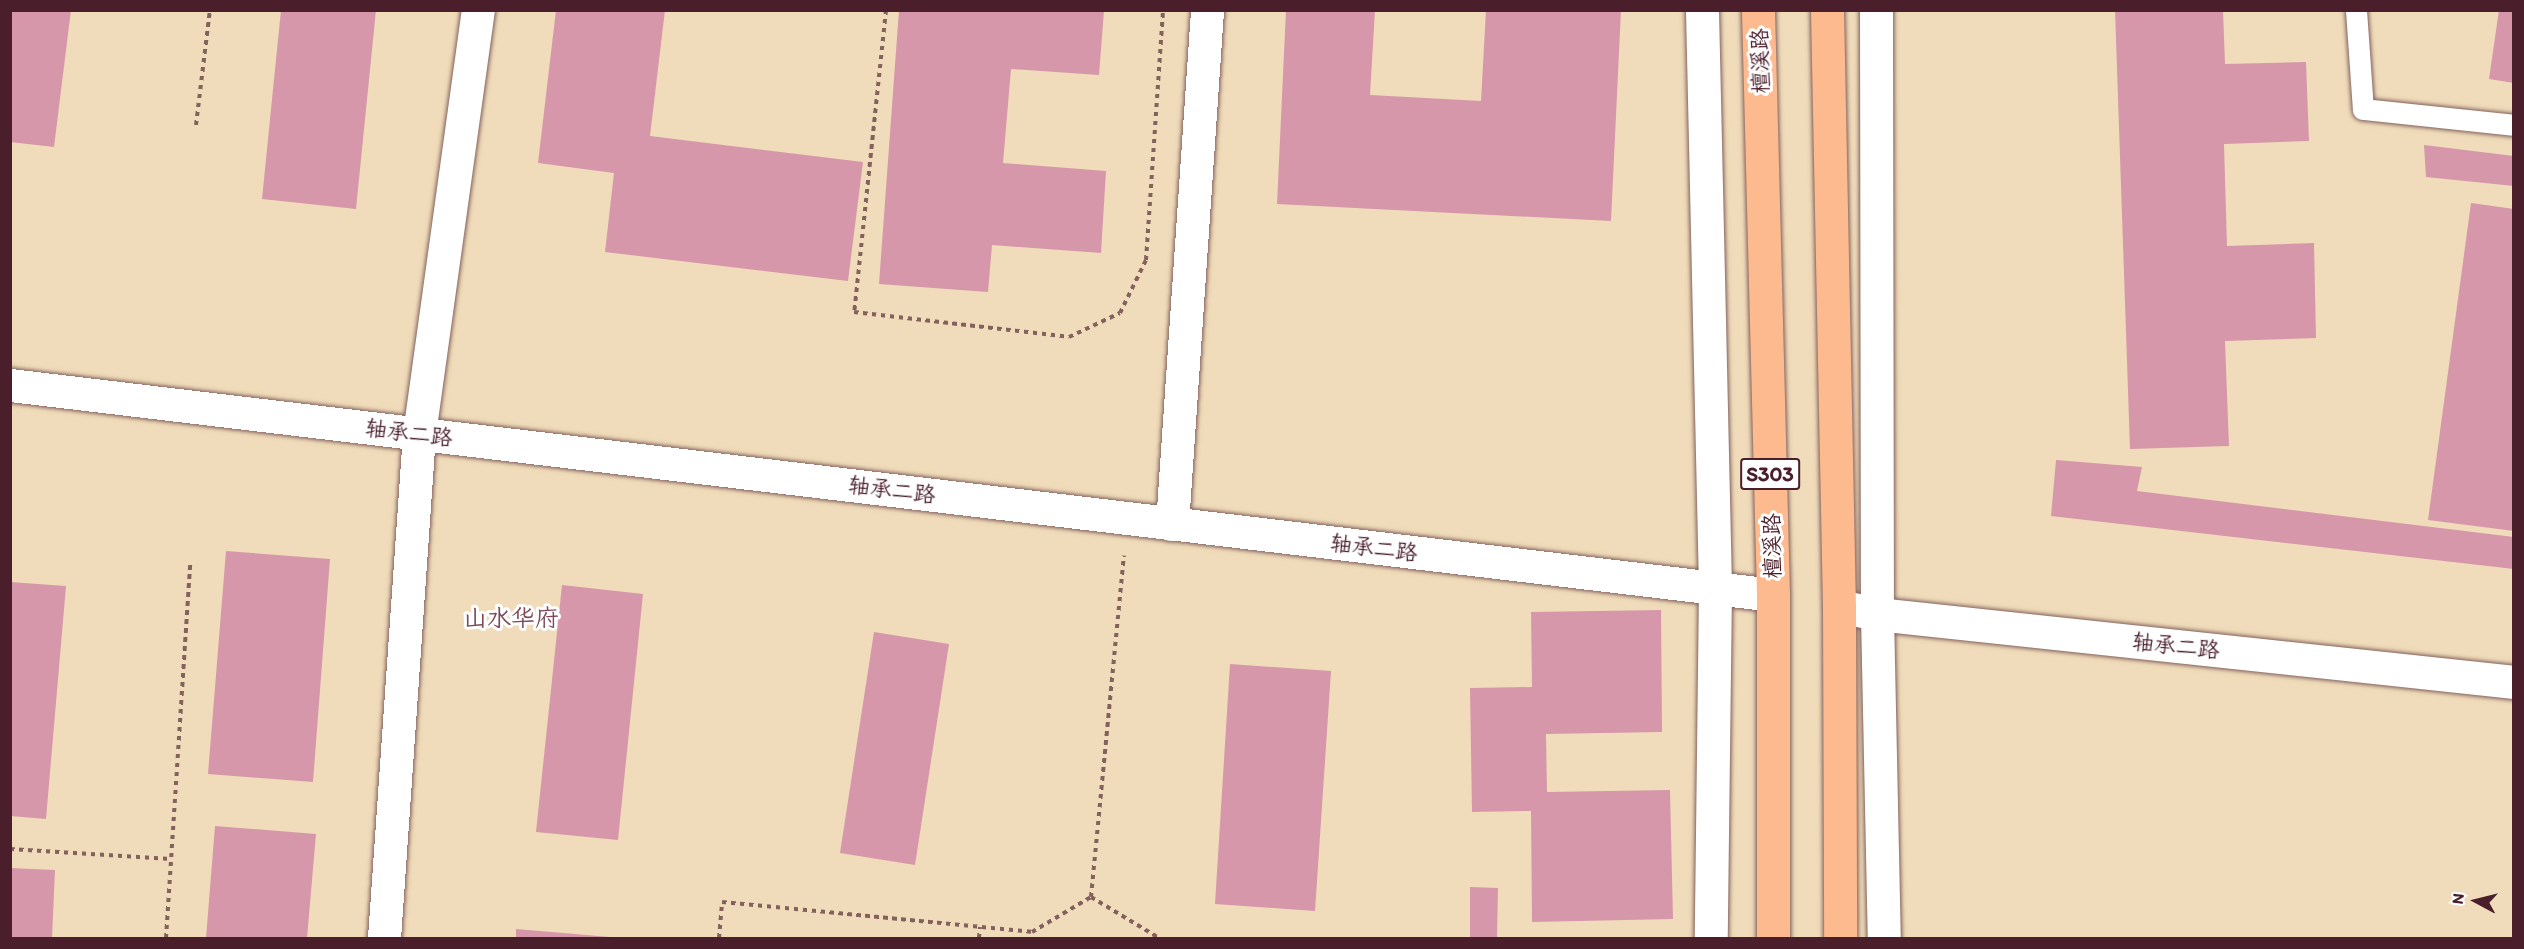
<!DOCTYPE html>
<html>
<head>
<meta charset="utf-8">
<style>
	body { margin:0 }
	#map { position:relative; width:2524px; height:949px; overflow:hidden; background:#f0dcba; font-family:Itim,"LXGW WenKai TC",sans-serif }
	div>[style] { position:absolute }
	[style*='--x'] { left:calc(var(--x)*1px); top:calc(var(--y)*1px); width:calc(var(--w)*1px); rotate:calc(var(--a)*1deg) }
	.building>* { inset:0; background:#d697aa }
	.path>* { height:4px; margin-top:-2px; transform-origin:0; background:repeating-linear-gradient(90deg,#84615d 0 4.5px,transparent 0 9px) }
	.roads { filter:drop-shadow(0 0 2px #84615d) drop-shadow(0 0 2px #84615d) }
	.service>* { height:21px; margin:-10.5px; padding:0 10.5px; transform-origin:10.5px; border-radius:10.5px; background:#fff }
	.minor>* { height:33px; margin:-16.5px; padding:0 16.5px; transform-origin:16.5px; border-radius:16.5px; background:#fff }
	.tertiary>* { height:33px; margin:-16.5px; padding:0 16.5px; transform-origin:16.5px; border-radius:16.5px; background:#fff }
	.primary>* { height:33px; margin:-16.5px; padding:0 16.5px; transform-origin:16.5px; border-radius:16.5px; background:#fcba8e }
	span { translate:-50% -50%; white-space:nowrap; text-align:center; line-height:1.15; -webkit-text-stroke:6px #fff; paint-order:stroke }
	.shield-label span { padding:2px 4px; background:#fff; border:2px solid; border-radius:4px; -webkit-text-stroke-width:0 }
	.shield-label { font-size:21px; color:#4a1f2b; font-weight:700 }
	.street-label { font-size:22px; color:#4a1f2b }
	.neighbourhood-label { font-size:24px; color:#7b4957 }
	.frame { position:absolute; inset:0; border:12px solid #4a1f2b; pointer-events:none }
	.north { position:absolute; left:2446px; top:871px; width:60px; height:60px; -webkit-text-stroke:4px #fff; paint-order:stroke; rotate:277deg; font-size:16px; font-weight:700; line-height:24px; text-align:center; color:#4a1f2b }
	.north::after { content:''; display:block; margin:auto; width:21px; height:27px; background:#4a1f2b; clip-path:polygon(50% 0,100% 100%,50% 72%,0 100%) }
</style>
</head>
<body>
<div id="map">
	<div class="building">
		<i style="clip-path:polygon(10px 10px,71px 10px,54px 147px,10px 142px)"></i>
		<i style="clip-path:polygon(281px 10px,376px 10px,356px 209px,262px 199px)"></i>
		<i style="clip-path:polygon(556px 10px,665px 10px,650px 136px,863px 162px,848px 281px,605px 252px,614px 173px,538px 163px)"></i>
		<i style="clip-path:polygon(899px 10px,1104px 11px,1099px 75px,1011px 69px,1003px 163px,1106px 171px,1101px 253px,992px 245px,988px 292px,879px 284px)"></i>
		<i style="clip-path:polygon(1286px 10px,1375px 10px,1370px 95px,1481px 101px,1486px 10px,1621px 10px,1611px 221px,1277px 204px)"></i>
		<i style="clip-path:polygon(2115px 10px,2223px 10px,2225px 64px,2306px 62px,2309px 141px,2224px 144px,2227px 246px,2314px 243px,2316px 338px,2225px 341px,2229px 446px,2130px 449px)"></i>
		<i style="clip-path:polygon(2499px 10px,2514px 10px,2514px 83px,2489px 79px)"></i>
		<i style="clip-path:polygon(2424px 145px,2514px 156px,2514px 186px,2426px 177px)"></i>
		<i style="clip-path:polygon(2471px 203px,2514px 209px,2514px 531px,2428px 520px)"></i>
		<i style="clip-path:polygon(2056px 460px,2142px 467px,2137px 491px,2514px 537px,2514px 569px,2051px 516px)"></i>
		<i style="clip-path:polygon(226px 551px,330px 559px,313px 782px,208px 774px)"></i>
		<i style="clip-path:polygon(10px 582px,66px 586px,46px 819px,10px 816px)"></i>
		<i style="clip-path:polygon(562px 585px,643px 594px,618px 840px,536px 832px)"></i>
		<i style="clip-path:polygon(1661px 610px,1662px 732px,1546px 734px,1547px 792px,1670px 790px,1673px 919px,1532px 922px,1531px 811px,1472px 812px,1470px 688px,1532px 687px,1531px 612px)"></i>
		<i style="clip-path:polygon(874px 632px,949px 644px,915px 865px,840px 853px)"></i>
		<i style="clip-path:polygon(1230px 664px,1331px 671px,1315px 911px,1215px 904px)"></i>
		<i style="clip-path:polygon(215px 826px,316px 834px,307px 938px,206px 938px)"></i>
		<i style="clip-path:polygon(10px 868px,55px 870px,52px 938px,10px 938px)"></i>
		<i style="clip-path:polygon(1470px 887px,1498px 888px,1497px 938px,1470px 938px)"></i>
		<i style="clip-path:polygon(516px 929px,610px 937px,610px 938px,516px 938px)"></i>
	</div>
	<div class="path">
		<i style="--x:886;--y:10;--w:304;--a:96"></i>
		<i style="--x:854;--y:312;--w:216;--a:6.6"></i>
		<i style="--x:1069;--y:337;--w:56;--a:-25.2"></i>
		<i style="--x:1120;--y:313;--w:59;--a:-63.9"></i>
		<i style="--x:1146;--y:260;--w:251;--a:-86.1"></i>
		<i style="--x:196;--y:125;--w:116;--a:-83.1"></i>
		<i style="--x:10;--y:849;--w:161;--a:3.6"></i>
		<i style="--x:1091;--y:897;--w:79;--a:31.1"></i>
		<i style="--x:166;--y:938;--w:377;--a:-86.3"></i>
		<i style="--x:719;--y:938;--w:36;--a:-85"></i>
		<i style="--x:722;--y:902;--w:311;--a:5.5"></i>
		<i style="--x:1032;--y:932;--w:69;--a:-30.7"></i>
		<i style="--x:1091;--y:897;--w:343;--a:-84.5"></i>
		<i style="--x:979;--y:938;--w:11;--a:-85"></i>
	</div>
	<div class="roads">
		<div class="service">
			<i style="--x:2356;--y:10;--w:99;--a:86"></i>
			<i style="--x:2363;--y:109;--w:152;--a:6"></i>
		</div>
		<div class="minor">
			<i style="--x:1172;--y:524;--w:515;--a:-86.1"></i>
			<i style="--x:1839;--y:606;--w:39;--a:12"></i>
			<i style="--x:1877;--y:614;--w:641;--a:6.09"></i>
			<i style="--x:384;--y:938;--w:505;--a:-86.03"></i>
			<i style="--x:419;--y:434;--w:428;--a:-82.1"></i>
		</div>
		<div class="tertiary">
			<i style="--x:1702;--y:10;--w:578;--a:88.71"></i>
			<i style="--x:1715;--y:588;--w:350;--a:90.7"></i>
			<i style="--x:1876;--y:10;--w:604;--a:89.91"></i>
			<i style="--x:1877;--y:614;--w:324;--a:88.8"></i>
			<i style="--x:10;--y:385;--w:1775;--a:6.79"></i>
		</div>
		<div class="primary">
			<i style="--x:1758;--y:10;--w:585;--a:88.53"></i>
			<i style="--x:1773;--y:595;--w:343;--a:90"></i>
			<i style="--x:1827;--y:10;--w:596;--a:88.85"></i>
			<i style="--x:1839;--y:606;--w:332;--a:89.8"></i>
		</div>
	</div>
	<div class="shield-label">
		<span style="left:1770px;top:474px">S303</span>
	</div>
	<div class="street-label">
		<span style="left:1760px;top:61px;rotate:-91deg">檀溪路</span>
		<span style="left:409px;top:433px;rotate:7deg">轴承二路</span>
		<span style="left:892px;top:490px;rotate:7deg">轴承二路</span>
		<span style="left:1772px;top:546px;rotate:-91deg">檀溪路</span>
		<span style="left:1374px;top:548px;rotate:7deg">轴承二路</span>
		<span style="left:2176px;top:646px;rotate:6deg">轴承二路</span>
	</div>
	<div class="neighbourhood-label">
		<span style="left:511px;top:618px">山水华府</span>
	</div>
	<div class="frame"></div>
	<div class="north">N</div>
</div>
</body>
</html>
